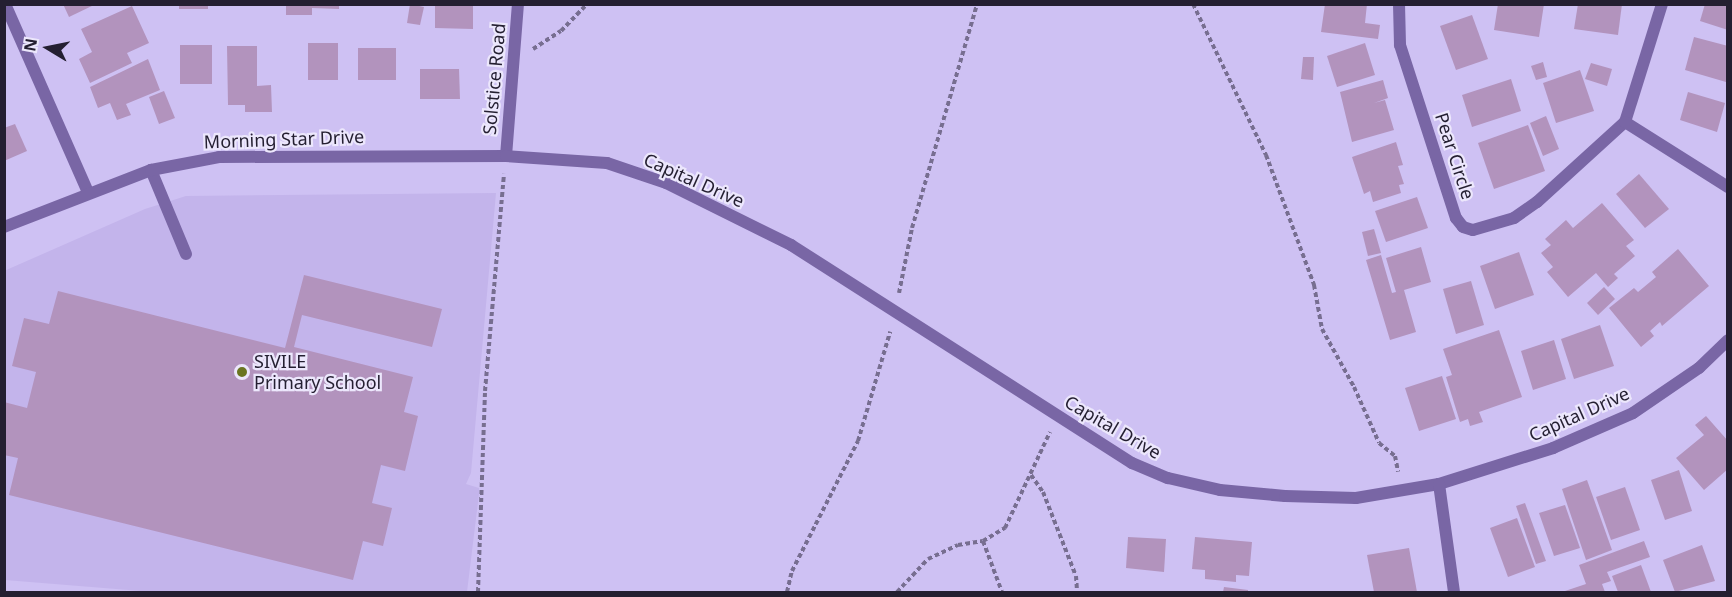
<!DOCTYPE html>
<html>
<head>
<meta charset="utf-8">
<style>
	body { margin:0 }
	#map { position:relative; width:1732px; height:597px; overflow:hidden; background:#cec1f3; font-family:"Noto Sans",sans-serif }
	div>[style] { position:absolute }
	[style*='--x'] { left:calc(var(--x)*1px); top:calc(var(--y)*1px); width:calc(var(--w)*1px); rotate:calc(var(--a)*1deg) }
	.built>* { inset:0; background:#c3b4eb }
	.building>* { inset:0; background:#b293bd }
	.path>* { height:4px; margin-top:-2px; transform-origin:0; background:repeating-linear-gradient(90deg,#776e90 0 4.5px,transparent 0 7.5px) }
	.lane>* { height:12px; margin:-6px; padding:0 6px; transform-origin:6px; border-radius:6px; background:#7966a5 }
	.street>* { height:12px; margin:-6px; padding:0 6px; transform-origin:6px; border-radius:6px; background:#7966a5 }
	.dots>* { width:16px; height:16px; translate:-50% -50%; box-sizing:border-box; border:3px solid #ece7fc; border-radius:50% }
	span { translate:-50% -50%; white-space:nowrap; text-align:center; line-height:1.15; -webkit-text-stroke:4.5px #ece7fc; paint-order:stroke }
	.street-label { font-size:18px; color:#241f31 }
	.poi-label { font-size:18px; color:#241f31 }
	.left { translate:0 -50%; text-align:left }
	.frame { position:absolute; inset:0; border:6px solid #241f31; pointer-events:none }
	.north { position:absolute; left:18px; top:18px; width:60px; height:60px; -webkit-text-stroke:4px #ece7fc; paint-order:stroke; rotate:280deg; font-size:16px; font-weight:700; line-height:24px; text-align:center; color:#241f31 }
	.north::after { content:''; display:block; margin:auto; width:21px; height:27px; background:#241f31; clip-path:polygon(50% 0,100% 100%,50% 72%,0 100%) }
</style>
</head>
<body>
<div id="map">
	<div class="built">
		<i style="clip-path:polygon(496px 193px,471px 473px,466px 484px,479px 488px,479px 494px,467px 592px,153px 592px,5px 580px,4px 271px,145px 209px,186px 196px)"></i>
	</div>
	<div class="building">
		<i style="clip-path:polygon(63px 4px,96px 4px,69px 17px)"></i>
		<i style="clip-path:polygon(179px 4px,208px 4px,208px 9px,179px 9px)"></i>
		<i style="clip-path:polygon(286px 4px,339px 4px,339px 9px,312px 8px,312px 15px,286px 15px)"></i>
		<i style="clip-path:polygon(410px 4px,424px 7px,420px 25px,407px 23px)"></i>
		<i style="clip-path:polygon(435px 4px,473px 4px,473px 29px,435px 28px)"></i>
		<i style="clip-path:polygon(1325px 4px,1367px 4px,1365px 23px,1380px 25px,1378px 39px,1321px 32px)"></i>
		<i style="clip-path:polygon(1498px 4px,1544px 4px,1539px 37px,1494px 30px)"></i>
		<i style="clip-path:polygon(1578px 4px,1622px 4px,1618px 35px,1574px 29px)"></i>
		<i style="clip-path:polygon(1705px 4px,1728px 4px,1728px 30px,1700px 21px)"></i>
		<i style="clip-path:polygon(132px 6px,149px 43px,127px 53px,132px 63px,90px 83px,79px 59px,92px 52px,81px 29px)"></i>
		<i style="clip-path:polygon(1472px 15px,1488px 59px,1456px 70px,1440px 26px)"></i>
		<i style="clip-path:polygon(1694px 37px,1728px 46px,1726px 82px,1685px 70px)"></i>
		<i style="clip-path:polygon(308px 43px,338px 43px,338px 80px,308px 80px)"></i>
		<i style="clip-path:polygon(1365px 43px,1375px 75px,1337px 87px,1327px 56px)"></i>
		<i style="clip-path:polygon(180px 45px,212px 45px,212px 84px,180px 84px)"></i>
		<i style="clip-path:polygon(227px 46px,257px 46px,257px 86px,271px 85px,272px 112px,245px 112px,245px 105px,228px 105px)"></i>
		<i style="clip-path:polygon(358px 48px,396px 48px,396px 80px,358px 80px)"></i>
		<i style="clip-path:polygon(1303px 57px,1314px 57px,1313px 80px,1301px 79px)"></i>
		<i style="clip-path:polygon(148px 59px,160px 90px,126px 104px,131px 115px,117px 120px,110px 103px,98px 108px,90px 87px)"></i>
		<i style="clip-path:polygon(1543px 62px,1547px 77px,1536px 80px,1531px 66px)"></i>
		<i style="clip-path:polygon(1591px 63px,1612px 69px,1607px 86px,1585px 79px)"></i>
		<i style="clip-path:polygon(420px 69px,459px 69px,460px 99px,420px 99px)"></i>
		<i style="clip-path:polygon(1580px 70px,1594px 111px,1556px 123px,1543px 83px)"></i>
		<i style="clip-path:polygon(1511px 79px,1521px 111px,1472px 127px,1462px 95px)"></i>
		<i style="clip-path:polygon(1383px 80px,1388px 98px,1374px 103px,1385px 100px,1394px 130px,1352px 142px,1340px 92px)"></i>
		<i style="clip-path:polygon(164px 91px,175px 118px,159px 124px,149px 97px)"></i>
		<i style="clip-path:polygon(1688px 92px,1725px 103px,1717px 132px,1680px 120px)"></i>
		<i style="clip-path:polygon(1546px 116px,1559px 149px,1543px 156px,1530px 123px)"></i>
		<i style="clip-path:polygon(15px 124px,27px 151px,4px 161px,4px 128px)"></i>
		<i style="clip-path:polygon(1528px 125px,1545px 171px,1494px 189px,1478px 143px)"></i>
		<i style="clip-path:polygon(1396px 142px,1403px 165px,1398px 166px,1404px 184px,1399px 185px,1401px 193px,1373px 202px,1370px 191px,1364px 194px,1352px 157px)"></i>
		<i style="clip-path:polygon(1639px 174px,1669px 209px,1645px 228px,1616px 194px)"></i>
		<i style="clip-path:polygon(1417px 197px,1428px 228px,1386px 242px,1375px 211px)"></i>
		<i style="clip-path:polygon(1602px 203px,1634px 240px,1626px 246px,1635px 256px,1614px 274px,1618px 278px,1608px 287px,1596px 273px,1568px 297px,1547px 272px,1553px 267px,1541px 253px,1551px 245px,1545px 239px,1566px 220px,1573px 228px)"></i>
		<i style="clip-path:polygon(1374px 229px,1381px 253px,1368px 256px,1362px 232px)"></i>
		<i style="clip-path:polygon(1421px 247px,1431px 282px,1404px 290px,1416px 332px,1390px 340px,1366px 260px,1381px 255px,1392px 293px,1396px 292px,1386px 258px)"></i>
		<i style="clip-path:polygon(1678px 249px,1709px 286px,1662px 326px,1660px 322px,1650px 331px,1654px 336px,1641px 347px,1609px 308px,1634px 288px,1638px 292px,1656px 277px,1652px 272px)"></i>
		<i style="clip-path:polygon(1519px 252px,1534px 295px,1495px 309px,1480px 266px)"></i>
		<i style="clip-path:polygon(304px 275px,442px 309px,432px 347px,302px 315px,294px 347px,413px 377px,404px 412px,418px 416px,405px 471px,381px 465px,372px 503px,392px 508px,383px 546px,363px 541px,353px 580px,9px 495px,18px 458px,4px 455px,4px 402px,27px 408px,36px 372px,12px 366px,24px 318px,49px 324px,58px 291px,285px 348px)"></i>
		<i style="clip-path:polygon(1471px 281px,1484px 325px,1456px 334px,1443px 289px)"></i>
		<i style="clip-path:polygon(1604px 287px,1615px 299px,1598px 315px,1587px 303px)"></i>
		<i style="clip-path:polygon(1600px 325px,1614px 366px,1574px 379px,1561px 339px)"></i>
		<i style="clip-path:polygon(1499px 330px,1522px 397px,1479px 412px,1483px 422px,1470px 426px,1468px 419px,1460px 422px,1446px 377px,1452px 375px,1443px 349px)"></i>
		<i style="clip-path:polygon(1554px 340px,1566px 379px,1533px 390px,1521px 351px)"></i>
		<i style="clip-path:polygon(1442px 376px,1456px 419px,1419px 431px,1405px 388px)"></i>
		<i style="clip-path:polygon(1706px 416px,1728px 441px,1728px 469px,1704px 490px,1676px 458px,1704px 435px,1695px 425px)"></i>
		<i style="clip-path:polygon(1679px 470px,1692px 511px,1665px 520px,1651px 480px)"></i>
		<i style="clip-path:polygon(1587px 480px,1612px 550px,1586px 560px,1562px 489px)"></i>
		<i style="clip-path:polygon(1625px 487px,1640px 530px,1611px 540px,1596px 497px)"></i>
		<i style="clip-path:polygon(1525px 503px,1546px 561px,1536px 564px,1516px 506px)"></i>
		<i style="clip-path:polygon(1565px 505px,1580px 548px,1554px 556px,1539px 513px)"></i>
		<i style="clip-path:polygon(1517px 518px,1535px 567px,1508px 577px,1490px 528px)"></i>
		<i style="clip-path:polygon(1128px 537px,1166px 539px,1164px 572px,1126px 568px)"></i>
		<i style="clip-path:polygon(1195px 537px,1252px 542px,1249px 576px,1236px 575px,1236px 582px,1205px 579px,1205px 570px,1192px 569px)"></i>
		<i style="clip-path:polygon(1644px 541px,1650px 557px,1607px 572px,1611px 581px,1602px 584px,1605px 592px,1562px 592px,1586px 584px,1579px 565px)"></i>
		<i style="clip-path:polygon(1702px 545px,1715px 581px,1675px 592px,1663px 560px)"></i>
		<i style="clip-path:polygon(1409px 548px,1417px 592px,1374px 592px,1367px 555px)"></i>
		<i style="clip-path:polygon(1641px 565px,1651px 592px,1618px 592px,1612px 576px)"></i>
		<i style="clip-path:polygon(1224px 587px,1248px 590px,1248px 592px,1223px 592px)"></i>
	</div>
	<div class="path">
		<i style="--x:1193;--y:4;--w:168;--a:64.2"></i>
		<i style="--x:1266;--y:155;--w:139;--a:69.7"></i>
		<i style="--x:1314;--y:285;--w:45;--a:79.7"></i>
		<i style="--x:1322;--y:329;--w:66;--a:61.1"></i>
		<i style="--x:1354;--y:387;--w:61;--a:65.9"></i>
		<i style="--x:1379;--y:443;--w:21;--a:39"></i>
		<i style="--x:1395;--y:456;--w:16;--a:79"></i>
		<i style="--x:533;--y:49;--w:33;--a:-33"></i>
		<i style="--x:561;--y:31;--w:37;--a:-46"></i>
		<i style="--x:899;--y:293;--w:66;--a:-78.7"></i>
		<i style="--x:912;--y:228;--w:233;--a:-73.8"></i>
		<i style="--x:1031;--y:475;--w:21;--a:55"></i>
		<i style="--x:1043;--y:492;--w:90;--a:68.6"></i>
		<i style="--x:1076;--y:576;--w:16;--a:86"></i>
		<i style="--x:983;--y:541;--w:54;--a:69.6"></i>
		<i style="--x:478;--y:592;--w:201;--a:-88"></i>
		<i style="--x:485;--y:391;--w:218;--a:-85"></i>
		<i style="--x:787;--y:592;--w:22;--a:-77"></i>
		<i style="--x:792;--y:571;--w:146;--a:-63.1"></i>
		<i style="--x:858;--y:441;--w:114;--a:-73.6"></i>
		<i style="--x:897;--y:592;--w:45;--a:-46.8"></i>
		<i style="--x:928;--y:559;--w:33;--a:-25"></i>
		<i style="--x:958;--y:545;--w:25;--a:-9"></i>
		<i style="--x:983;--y:541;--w:26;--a:-31"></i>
		<i style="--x:1005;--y:528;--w:106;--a:-64.9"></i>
	</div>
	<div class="lane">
		<i style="--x:151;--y:170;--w:91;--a:67.4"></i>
	</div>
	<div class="street">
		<i style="--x:5;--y:4;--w:206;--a:66.2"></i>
		<i style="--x:1399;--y:4;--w:41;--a:88.6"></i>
		<i style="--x:1400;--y:45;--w:182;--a:72.1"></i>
		<i style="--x:1456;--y:218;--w:11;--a:52"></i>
		<i style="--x:1463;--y:227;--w:10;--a:17"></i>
		<i style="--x:1473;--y:230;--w:43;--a:-16.3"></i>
		<i style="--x:1514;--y:218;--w:28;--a:-35"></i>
		<i style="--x:1537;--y:202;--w:119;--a:-42.3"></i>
		<i style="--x:1625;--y:122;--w:124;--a:-72.6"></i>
		<i style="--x:1625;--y:122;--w:122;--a:32.3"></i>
		<i style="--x:506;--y:156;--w:152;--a:-85.5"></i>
		<i style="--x:4;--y:227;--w:158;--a:-21.2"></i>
		<i style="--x:151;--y:170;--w:69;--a:-10.8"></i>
		<i style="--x:219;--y:157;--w:287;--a:-0.2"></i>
		<i style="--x:506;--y:156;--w:101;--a:4"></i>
		<i style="--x:607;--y:163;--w:62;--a:18.7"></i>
		<i style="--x:666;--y:183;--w:140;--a:26.4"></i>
		<i style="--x:791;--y:245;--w:405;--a:32.6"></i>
		<i style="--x:1132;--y:463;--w:39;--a:23"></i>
		<i style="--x:1168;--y:478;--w:53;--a:13"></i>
		<i style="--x:1220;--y:490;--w:65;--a:5.3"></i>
		<i style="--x:1285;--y:496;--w:71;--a:1.6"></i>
		<i style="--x:1356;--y:498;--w:84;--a:-9.6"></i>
		<i style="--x:1439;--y:484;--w:120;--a:-17.5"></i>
		<i style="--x:1553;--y:448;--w:87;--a:-23.6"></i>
		<i style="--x:1633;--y:413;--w:80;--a:-34.3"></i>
		<i style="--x:1699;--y:368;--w:40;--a:-44"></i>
		<i style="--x:1439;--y:484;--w:109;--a:82.1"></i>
	</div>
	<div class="dots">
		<i style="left:242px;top:372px;background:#6a7521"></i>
	</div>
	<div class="street-label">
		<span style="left:494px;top:79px;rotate:-85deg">Solstice Road</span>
		<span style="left:284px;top:139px;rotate:-2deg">Morning Star Drive</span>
		<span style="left:1455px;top:156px;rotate:72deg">Pear Circle</span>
		<span style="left:694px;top:180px;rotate:24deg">Capital Drive</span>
		<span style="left:1579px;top:414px;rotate:-24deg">Capital Drive</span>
		<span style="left:1113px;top:427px;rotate:30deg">Capital Drive</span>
	</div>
	<div class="poi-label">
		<span class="left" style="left:254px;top:372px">SIVILE<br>Primary School</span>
	</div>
	<div class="frame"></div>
	<div class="north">N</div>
</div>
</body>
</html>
